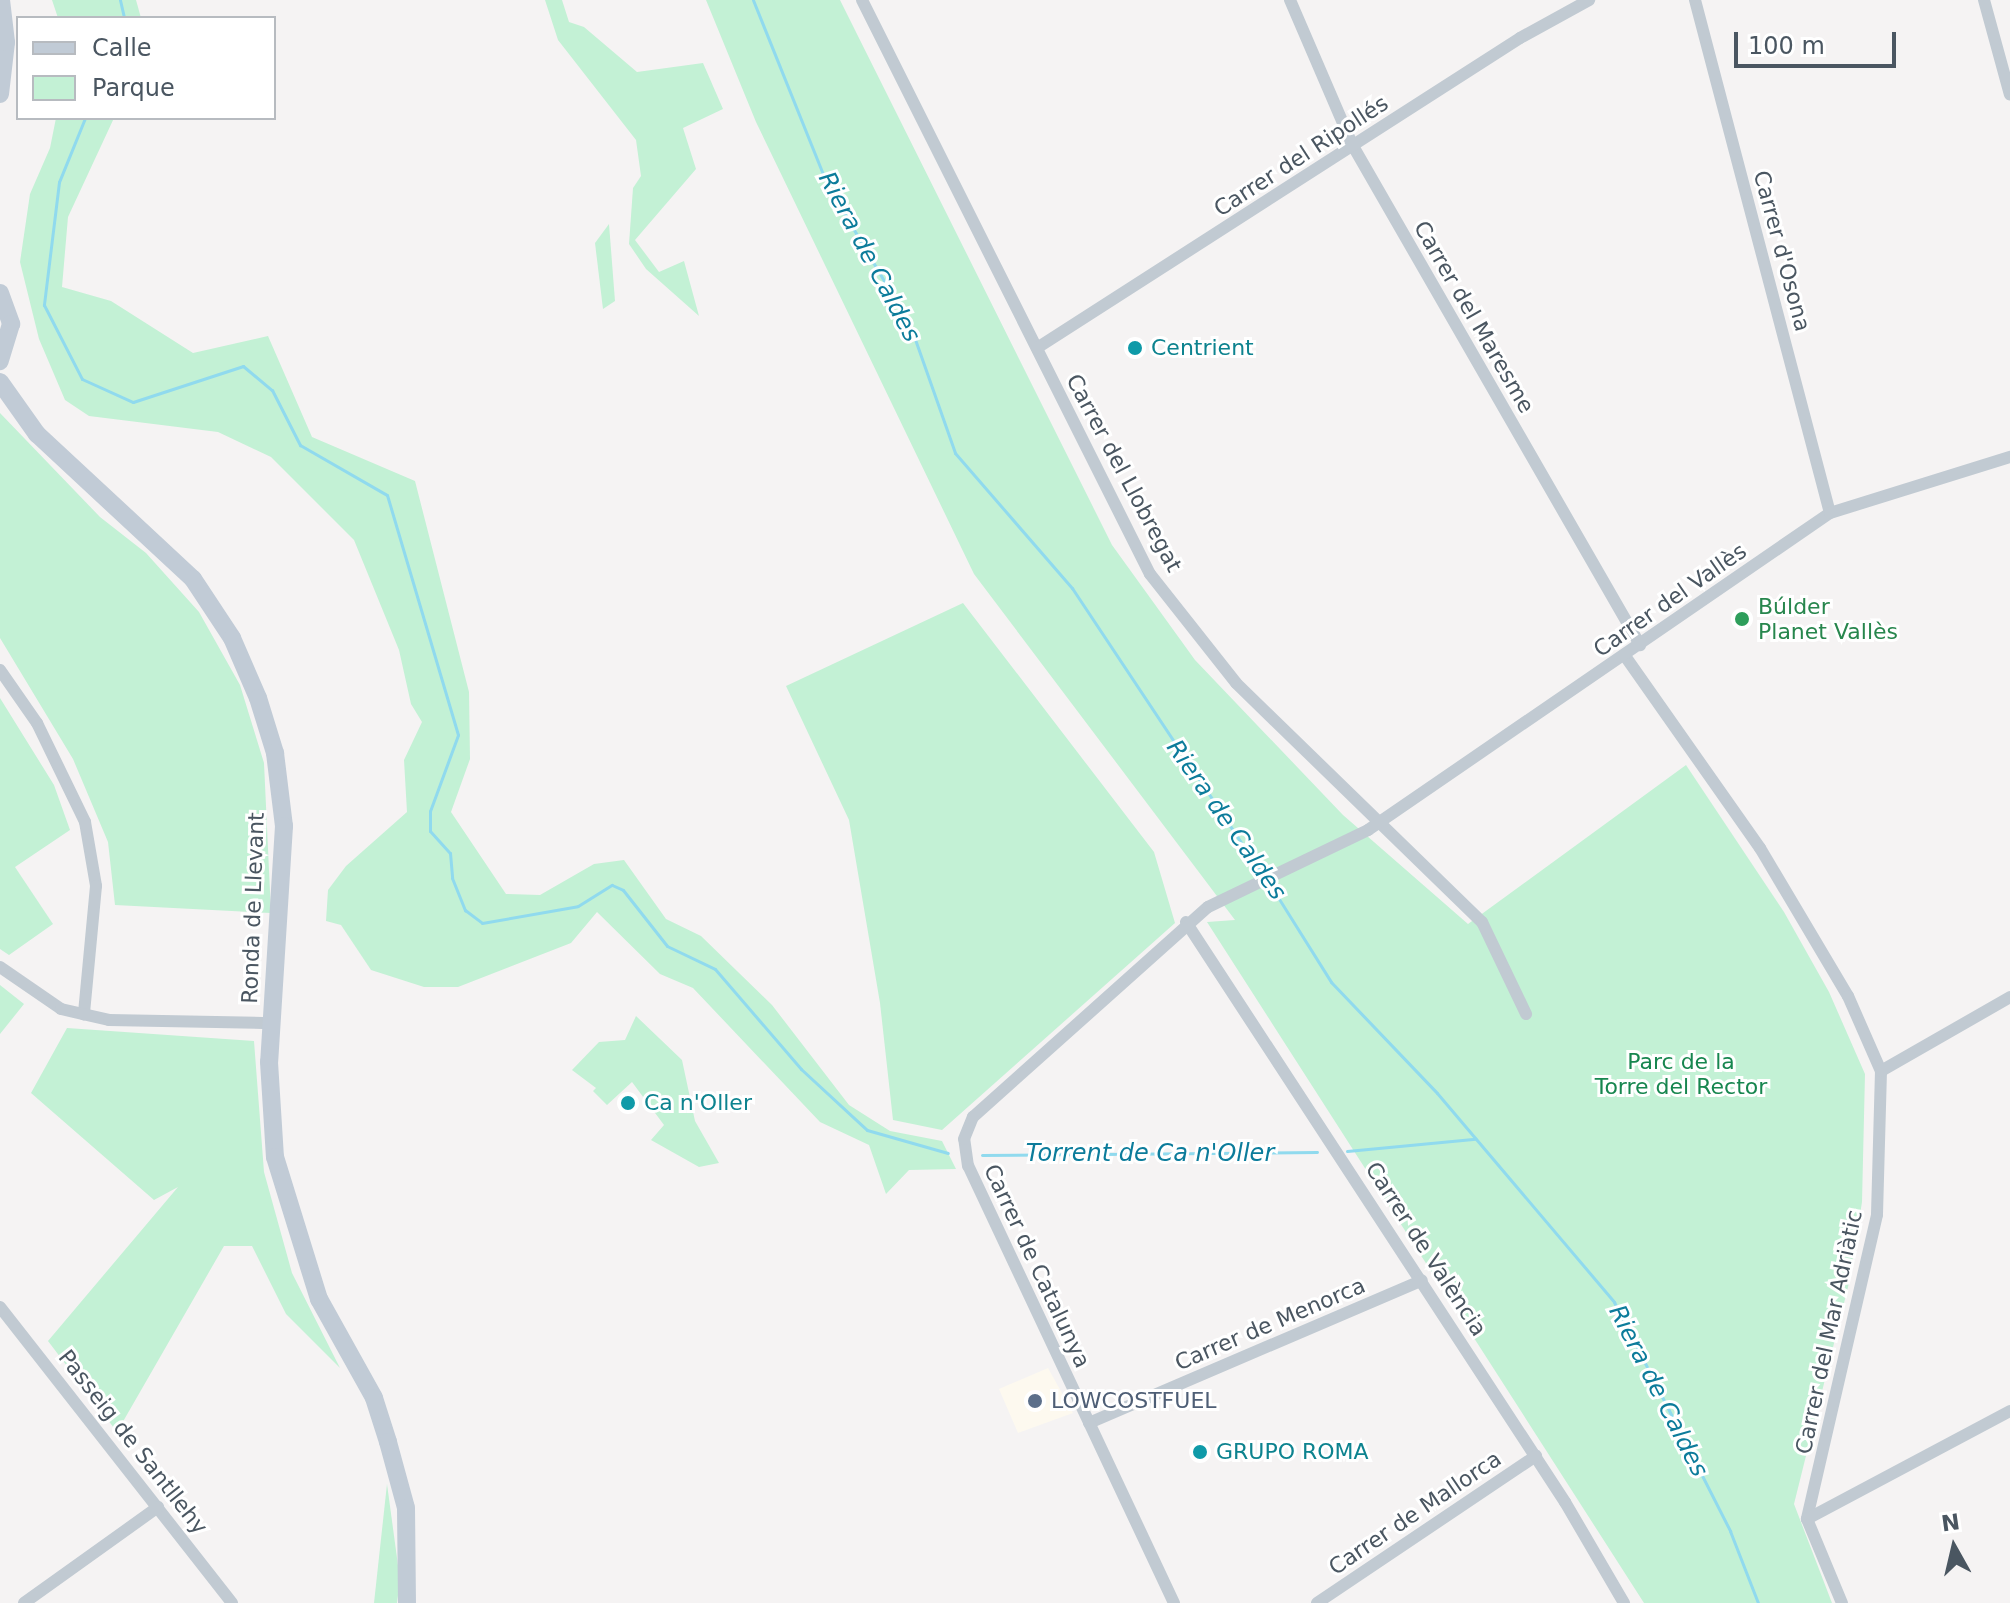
<!DOCTYPE html>
<html>
<head>
<meta charset="utf-8">
<style>
	body { margin:0 }
	#map { position:relative; width:2010px; height:1603px; overflow:hidden; background:#f5f3f3; font-family:"DejaVu Sans",sans-serif }
	div>[style] { position:absolute }
	[style*='--x'] { left:calc(var(--x)*1px); top:calc(var(--y)*1px); width:calc(var(--w)*1px); rotate:calc(var(--a)*1deg) }
	.commercial>* { inset:0; background:#fdf9ef }
	.green>* { inset:0; background:#c3f1d5 }
	.stream>* { height:3px; margin:-1.5px; padding:0 1.5px; transform-origin:1.5px; border-radius:1.5px; background:#90daee }
	.street>* { height:12px; margin:-6px; padding:0 6px; transform-origin:6px; border-radius:6px; background:#c1cad2 }
	.secondary>* { height:18px; margin:-9px; padding:0 9px; transform-origin:9px; border-radius:9px; background:#c1cbd6 }
	.dots>* { width:22px; height:22px; translate:-50% -50%; box-sizing:border-box; border:4px solid #fff; border-radius:50% }
	span { translate:-50% -50%; white-space:nowrap; text-align:center; line-height:1.15; -webkit-text-stroke:6px #fff; paint-order:stroke }
	.street-label { font-size:22px; color:#4a5661 }
	.culture-label { font-size:22px; color:#0d838f }
	.left { translate:0 -50%; text-align:left }
	.leisure-label { font-size:22px; color:#27864d }
	.park-label { font-size:22px; color:#17864f }
	.service-label { font-size:22px; color:#4e5e75 }
	.water-label { font-size:24px; color:#0c7c9b; font-style:italic }
	.legend { position:absolute; left:16px; top:16px; width:260px; height:104px; box-sizing:border-box; background:#fff; border:2px solid #b7bbc0; margin:0; padding:10px 14px; list-style:none; font-size:24px; color:#4a5661 }
	.legend li { display:flex; align-items:center; gap:16px; height:40px }
	.legend b { width:40px; border:2px solid #b7bbc0 }
	.north { position:absolute; left:1914px; top:1507px; width:80px; height:80px; -webkit-text-stroke:6px #fff; paint-order:stroke; rotate:352deg; font-size:22px; font-weight:700; line-height:32px; text-align:center; color:#4a5661 }
	.north::after { content:''; display:block; margin:auto; width:28px; height:36px; background:#4a5661; clip-path:polygon(50% 0,100% 100%,50% 72%,0 100%) }
	.scale { position:absolute; left:1734px; top:32px; width:162px; height:36px; box-sizing:border-box; border:4px solid #4a5661; border-top:0; padding-left:10px; font-size:24px; line-height:28px; white-space:nowrap; color:#4a5661; -webkit-text-stroke:6px #fff; paint-order:stroke }
</style>
</head>
<body>
<div id="map">
	<div class="commercial">
		<i style="clip-path:polygon(1048px 1368px,1073px 1413px,1018px 1433px,999px 1389px)"></i>
	</div>
	<div class="green">
		<i style="clip-path:polygon(52px 0,136px 0,141px 18px,58px 18px)"></i>
		<i style="clip-path:polygon(545px 0,562px 0,569px 22px,584px 27px,637px 72px,703px 63px,723px 109px,683px 128px,696px 169px,635px 240px,659px 272px,684px 261px,699px 316px,646px 269px,629px 244px,633px 188px,641px 176px,636px 140px,558px 40px)"></i>
		<i style="clip-path:polygon(706px 0,840px 0,1112px 545px,1195px 660px,1343px 815px,1468px 924px,1686px 765px,1784px 912px,1829px 992px,1865px 1074px,1862px 1202px,1849px 1283px,1794px 1504px,1832px 1603px,1644px 1603px,1207px 922px,1235px 920px,974px 574px,756px 122px)"></i>
		<i style="clip-path:polygon(56px 118px,114px 118px,68px 217px,62px 287px,111px 301px,193px 353px,268px 336px,312px 437px,415px 481px,469px 692px,470px 759px,451px 812px,506px 894px,540px 895px,594px 864px,624px 860px,666px 919px,701px 936px,772px 1005px,849px 1105px,890px 1131px,942px 1141px,956px 1169px,909px 1170px,886px 1194px,869px 1145px,820px 1122px,693px 988px,660px 974px,597px 912px,571px 943px,458px 987px,424px 987px,371px 970px,341px 925px,326px 921px,328px 890px,346px 866px,407px 812px,404px 760px,422px 722px,411px 704px,399px 650px,354px 540px,271px 457px,218px 432px,89px 416px,65px 400px,39px 339px,20px 262px,30px 194px,50px 148px)"></i>
		<i style="clip-path:polygon(609px 224px,615px 301px,603px 309px,595px 243px)"></i>
		<i style="clip-path:polygon(0 413px,100px 517px,146px 553px,199px 612px,240px 685px,264px 763px,271px 913px,115px 905px,108px 842px,73px 759px,0 638px)"></i>
		<i style="clip-path:polygon(963px 603px,1154px 852px,1175px 923px,942px 1130px,893px 1120px,880px 1003px,849px 820px,786px 686px)"></i>
		<i style="clip-path:polygon(0 698px,54px 785px,70px 830px,15px 867px,53px 924px,9px 955px,0 949px)"></i>
		<i style="clip-path:polygon(0 985px,24px 1004px,0 1034px)"></i>
		<i style="clip-path:polygon(636px 1016px,682px 1060px,695px 1121px,719px 1163px,699px 1167px,651px 1140px,664px 1125px,632px 1082px,607px 1105px,593px 1091px,596px 1088px,572px 1070px,599px 1042px,625px 1040px)"></i>
		<i style="clip-path:polygon(67px 1028px,254px 1041px,264px 1172px,292px 1273px,340px 1368px,286px 1314px,252px 1246px,224px 1246px,117px 1432px,48px 1341px,178px 1187px,154px 1200px,31px 1093px)"></i>
		<i style="clip-path:polygon(387px 1484px,400px 1580px,397px 1603px,374px 1603px)"></i>
	</div>
	<div class="stream">
		<i style="--x:120;--y:0;--w:18;--a:77"></i>
		<i style="--x:753;--y:0;--w:198;--a:68.1"></i>
		<i style="--x:827;--y:184;--w:164;--a:59.5"></i>
		<i style="--x:910;--y:325;--w:136;--a:70.6"></i>
		<i style="--x:955;--y:453;--w:179;--a:49.1"></i>
		<i style="--x:1072;--y:588;--w:347;--a:56.4"></i>
		<i style="--x:85;--y:118;--w:69;--a:112.1"></i>
		<i style="--x:59;--y:182;--w:124;--a:97"></i>
		<i style="--x:44;--y:305;--w:83;--a:62.8"></i>
		<i style="--x:82;--y:379;--w:56;--a:24.3"></i>
		<i style="--x:133;--y:402;--w:116;--a:-18.1"></i>
		<i style="--x:243;--y:366;--w:38;--a:40"></i>
		<i style="--x:272;--y:390;--w:62;--a:63"></i>
		<i style="--x:300;--y:445;--w:100;--a:29.9"></i>
		<i style="--x:387;--y:495;--w:250;--a:73.5"></i>
		<i style="--x:458;--y:735;--w:81;--a:110.2"></i>
		<i style="--x:430;--y:811;--w:20;--a:90"></i>
		<i style="--x:430;--y:831;--w:30;--a:48"></i>
		<i style="--x:450;--y:853;--w:25;--a:85"></i>
		<i style="--x:452;--y:878;--w:35;--a:68"></i>
		<i style="--x:465;--y:910;--w:21;--a:37"></i>
		<i style="--x:482;--y:923;--w:97;--a:-10"></i>
		<i style="--x:578;--y:906;--w:40;--a:-32"></i>
		<i style="--x:612;--y:885;--w:12;--a:24"></i>
		<i style="--x:623;--y:890;--w:71;--a:51.8"></i>
		<i style="--x:667;--y:946;--w:53;--a:25.6"></i>
		<i style="--x:715;--y:969;--w:132;--a:49.3"></i>
		<i style="--x:801;--y:1069;--w:90;--a:42.7"></i>
		<i style="--x:867;--y:1130;--w:84;--a:15.9"></i>
		<i style="--x:1269;--y:883;--w:117;--a:57.9"></i>
		<i style="--x:1331;--y:982;--w:153;--a:46.3"></i>
		<i style="--x:1437;--y:1093;--w:274;--a:49.7"></i>
		<i style="--x:1614;--y:1302;--w:257;--a:63.1"></i>
		<i style="--x:1730;--y:1531;--w:77;--a:68.7"></i>
		<i style="--x:1347;--y:1151;--w:129;--a:-5.4"></i>
		<i style="--x:982;--y:1155;--w:335;--a:-0.5"></i>
	</div>
	<div class="street">
		<i style="--x:862;--y:0;--w:642;--a:63.36"></i>
		<i style="--x:1150;--y:574;--w:139;--a:51.7"></i>
		<i style="--x:1236;--y:683;--w:343;--a:44.2"></i>
		<i style="--x:1482;--y:922;--w:102;--a:64.4"></i>
		<i style="--x:1290;--y:0;--w:159;--a:66.7"></i>
		<i style="--x:1353;--y:146;--w:576;--a:60.09"></i>
		<i style="--x:1695;--y:0;--w:530;--a:75.26"></i>
		<i style="--x:1984;--y:0;--w:98;--a:74.7"></i>
		<i style="--x:1037;--y:348;--w:574;--a:-32.69"></i>
		<i style="--x:1520;--y:38;--w:79;--a:-28.8"></i>
		<i style="--x:1625;--y:656;--w:235;--a:54.9"></i>
		<i style="--x:1760;--y:848;--w:172;--a:59.3"></i>
		<i style="--x:1848;--y:996;--w:82;--a:66.3"></i>
		<i style="--x:1881;--y:1071;--w:144;--a:91.6"></i>
		<i style="--x:1877;--y:1215;--w:312;--a:103"></i>
		<i style="--x:1807;--y:1519;--w:91;--a:67.4"></i>
		<i style="--x:0;--y:670;--w:65;--a:55.1"></i>
		<i style="--x:37;--y:723;--w:110;--a:64.1"></i>
		<i style="--x:85;--y:822;--w:65;--a:80.2"></i>
		<i style="--x:96;--y:886;--w:129;--a:95.4"></i>
		<i style="--x:1186;--y:922;--w:693;--a:56.84"></i>
		<i style="--x:1565;--y:1502;--w:117;--a:59.7"></i>
		<i style="--x:0;--y:967;--w:74;--a:34.5"></i>
		<i style="--x:61;--y:1009;--w:49;--a:12.9"></i>
		<i style="--x:109;--y:1020;--w:163;--a:1.1"></i>
		<i style="--x:1881;--y:1071;--w:149;--a:-29.8"></i>
		<i style="--x:0;--y:1307;--w:376;--a:51.9"></i>
		<i style="--x:1089;--y:1423;--w:362;--a:-23.2"></i>
		<i style="--x:1807;--y:1519;--w:230;--a:-28"></i>
		<i style="--x:24;--y:1603;--w:165;--a:-35.6"></i>
		<i style="--x:1174;--y:1603;--w:483;--a:-115.2"></i>
		<i style="--x:968;--y:1166;--w:27;--a:-98"></i>
		<i style="--x:964;--y:1139;--w:24;--a:-68"></i>
		<i style="--x:973;--y:1117;--w:315;--a:-41.8"></i>
		<i style="--x:1208;--y:907;--w:178;--a:-25.7"></i>
		<i style="--x:1368;--y:830;--w:560;--a:-34.46"></i>
		<i style="--x:1830;--y:513;--w:189;--a:-17.3"></i>
		<i style="--x:1317;--y:1603;--w:264;--a:-33.9"></i>
	</div>
	<div class="secondary">
		<i style="--x:0;--y:94;--w:52;--a:-83.4"></i>
		<i style="--x:6;--y:42;--w:42;--a:-96.8"></i>
		<i style="--x:0;--y:293;--w:33;--a:70"></i>
		<i style="--x:11;--y:324;--w:39;--a:107"></i>
		<i style="--x:0;--y:382;--w:64;--a:54.6"></i>
		<i style="--x:37;--y:434;--w:213;--a:42.9"></i>
		<i style="--x:193;--y:579;--w:71;--a:56.5"></i>
		<i style="--x:232;--y:638;--w:65;--a:66.6"></i>
		<i style="--x:258;--y:698;--w:58;--a:72.8"></i>
		<i style="--x:275;--y:753;--w:74;--a:83"></i>
		<i style="--x:284;--y:826;--w:236;--a:93.6"></i>
		<i style="--x:269;--y:1062;--w:95;--a:86.4"></i>
		<i style="--x:275;--y:1157;--w:149;--a:72.8"></i>
		<i style="--x:319;--y:1299;--w:113;--a:60.9"></i>
		<i style="--x:374;--y:1398;--w:46;--a:72.3"></i>
		<i style="--x:388;--y:1442;--w:68;--a:74.7"></i>
		<i style="--x:406;--y:1508;--w:95;--a:89.4"></i>
	</div>
	<div class="dots">
		<i style="left:1135px;top:348px;background:#0f9aa8"></i>
		<i style="left:1742px;top:619px;background:#2e9e5b"></i>
		<i style="left:628px;top:1103px;background:#0f9aa8"></i>
		<i style="left:1035px;top:1401px;background:#5c6f8a"></i>
		<i style="left:1200px;top:1452px;background:#0f9aa8"></i>
	</div>
	<div class="street-label">
		<span style="left:1301px;top:156px;rotate:-33deg">Carrer del Ripollés</span>
		<span style="left:1782px;top:251px;rotate:75deg">Carrer d'Osona</span>
		<span style="left:1474px;top:317px;rotate:60deg">Carrer del Maresme</span>
		<span style="left:1124px;top:473px;rotate:62deg">Carrer del Llobregat</span>
		<span style="left:1670px;top:600px;rotate:-35deg">Carrer del Vallès</span>
		<span style="left:253px;top:908px;rotate:-88deg">Ronda de Llevant</span>
		<span style="left:1426px;top:1249px;rotate:57deg">Carrer de València</span>
		<span style="left:1037px;top:1266px;rotate:65deg">Carrer de Catalunya</span>
		<span style="left:1270px;top:1324px;rotate:-23deg">Carrer de Menorca</span>
		<span style="left:1829px;top:1332px;rotate:-78deg">Carrer del Mar Adriàtic</span>
		<span style="left:133px;top:1442px;rotate:52deg">Passeig de Santllehy</span>
		<span style="left:1415px;top:1513px;rotate:-34deg">Carrer de Mallorca</span>
	</div>
	<div class="culture-label">
		<span class="left" style="left:1151px;top:348px">Centrient</span>
		<span class="left" style="left:644px;top:1103px">Ca n'Oller</span>
		<span class="left" style="left:1216px;top:1452px">GRUPO ROMA</span>
	</div>
	<div class="leisure-label">
		<span class="left" style="left:1758px;top:619px">Búlder<br>Planet Vallès</span>
	</div>
	<div class="park-label">
		<span style="left:1681px;top:1074px">Parc de la<br>Torre del Rector</span>
	</div>
	<div class="service-label">
		<span class="left" style="left:1051px;top:1401px">LOWCOSTFUEL</span>
	</div>
	<div class="water-label">
		<span style="left:869px;top:257px;rotate:62deg">Riera de Caldes</span>
		<span style="left:1226px;top:820px;rotate:55deg">Riera de Caldes</span>
		<span style="left:1150px;top:1154px">Torrent de Ca n'Oller</span>
		<span style="left:1658px;top:1391px;rotate:63deg">Riera de Caldes</span>
	</div>
	<ul class="legend">
	<li><b style="height:10px;background:#c1cbd6"></b>Calle</li>
	<li><b style="height:22px;background:#c3f1d5"></b>Parque</li>
	</ul>
	<div class="north">N</div>
	<div class="scale">100 m</div>
</div>
</body>
</html>
